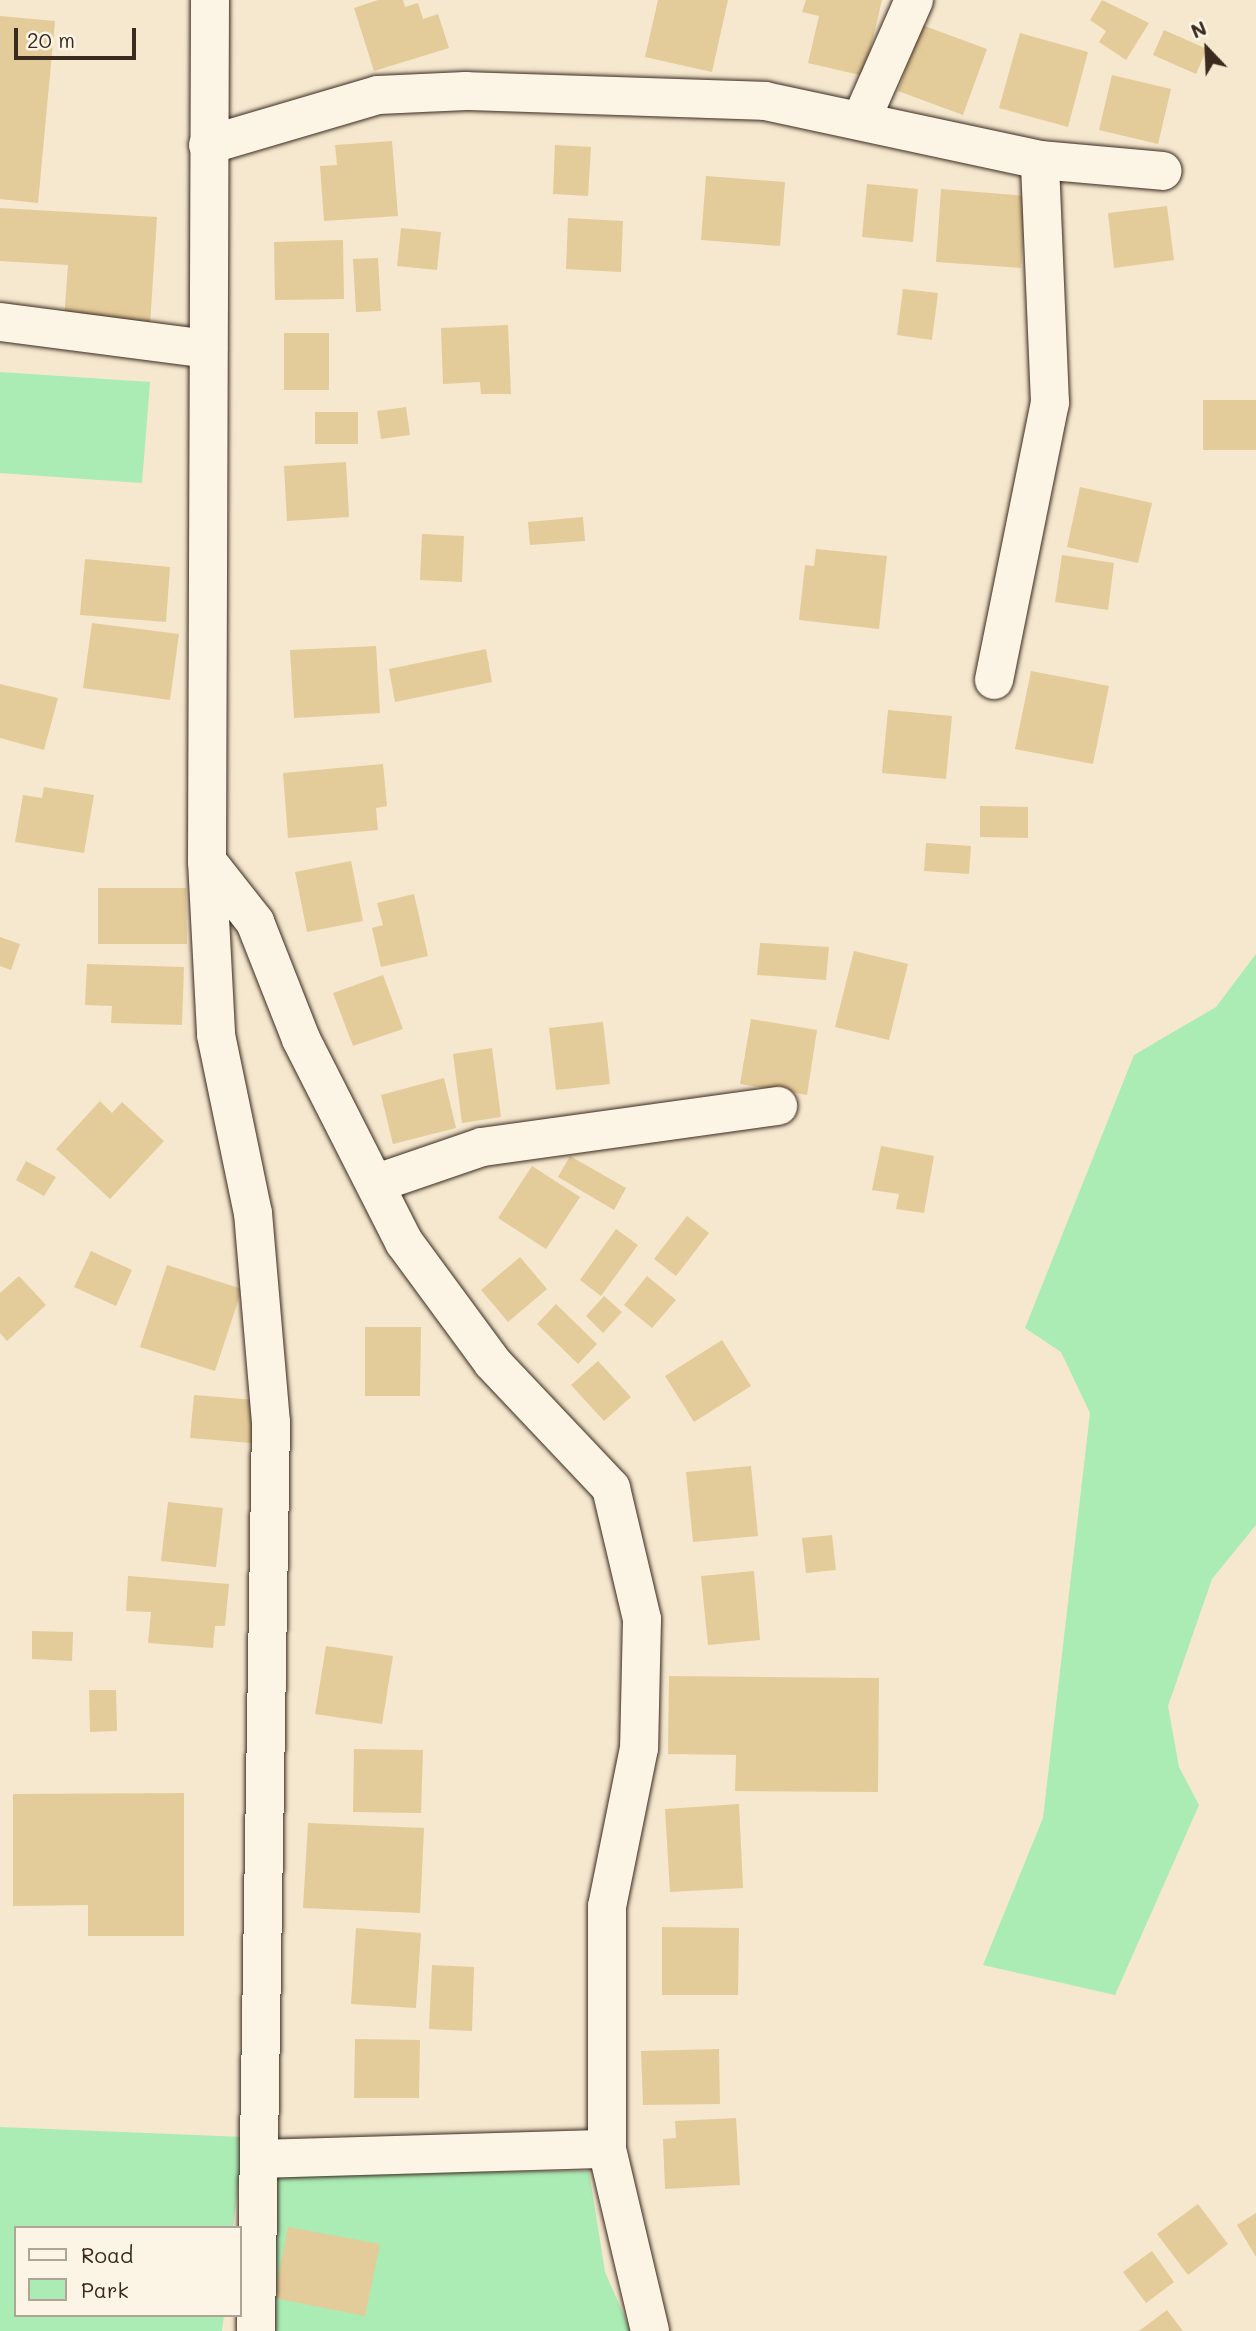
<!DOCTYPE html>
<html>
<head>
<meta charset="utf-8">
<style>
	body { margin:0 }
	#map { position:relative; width:1256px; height:2331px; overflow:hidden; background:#f5e8ce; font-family:Mali,sans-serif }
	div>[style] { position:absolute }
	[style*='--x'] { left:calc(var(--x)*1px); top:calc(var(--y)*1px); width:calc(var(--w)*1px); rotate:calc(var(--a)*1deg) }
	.green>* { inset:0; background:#abebb4 }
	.building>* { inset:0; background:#e4cb9a }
	.roads { filter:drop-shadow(0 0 2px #3b2a1e) drop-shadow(0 0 2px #3b2a1e) }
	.minor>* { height:38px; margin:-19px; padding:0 19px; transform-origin:19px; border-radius:19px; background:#fcf5e5 }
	span { translate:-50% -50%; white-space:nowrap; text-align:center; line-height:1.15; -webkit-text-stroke:6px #fcf5e5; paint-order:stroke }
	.legend { position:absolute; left:14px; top:2226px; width:228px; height:91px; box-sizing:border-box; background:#fcf5e5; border:2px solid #afa495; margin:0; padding:9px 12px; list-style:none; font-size:21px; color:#3b2a1e }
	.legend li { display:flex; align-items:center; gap:14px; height:35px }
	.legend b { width:35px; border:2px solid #afa495 }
	.north { position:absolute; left:1172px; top:14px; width:70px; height:70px; -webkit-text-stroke:5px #fcf5e5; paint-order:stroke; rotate:337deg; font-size:19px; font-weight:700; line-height:28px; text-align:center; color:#3b2a1e }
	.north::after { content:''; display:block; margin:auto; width:24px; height:32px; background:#3b2a1e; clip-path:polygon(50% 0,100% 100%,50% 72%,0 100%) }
	.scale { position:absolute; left:14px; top:28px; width:122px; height:32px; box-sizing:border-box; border:4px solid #3b2a1e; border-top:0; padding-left:9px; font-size:21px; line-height:24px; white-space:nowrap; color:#3b2a1e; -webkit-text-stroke:5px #fcf5e5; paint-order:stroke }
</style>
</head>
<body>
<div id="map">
	<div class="green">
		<i style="clip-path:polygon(0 372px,150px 382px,142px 483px,0 473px)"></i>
		<i style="clip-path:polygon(1256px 954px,1256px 1525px,1212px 1579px,1168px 1706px,1179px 1767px,1199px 1805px,1115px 1995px,983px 1965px,1043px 1818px,1090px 1413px,1061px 1352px,1025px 1328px,1134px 1055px,1216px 1007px)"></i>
		<i style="clip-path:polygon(0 2127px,244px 2137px,233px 2228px,16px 2228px,16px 2315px,224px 2315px,222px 2331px,0 2331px)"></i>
		<i style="clip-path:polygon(589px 2171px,605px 2272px,631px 2331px,272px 2331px,274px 2172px)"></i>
	</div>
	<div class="building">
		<i style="clip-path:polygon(378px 0,403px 0,405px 7px,418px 3px,423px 19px,438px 14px,449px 48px,374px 71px,354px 8px)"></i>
		<i style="clip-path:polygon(658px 0,728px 0,712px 72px,645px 57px)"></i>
		<i style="clip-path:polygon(806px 0,882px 0,864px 76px,808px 63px,819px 16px,802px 12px)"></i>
		<i style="clip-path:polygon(1102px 0,1149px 23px,1126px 60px,1099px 42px,1106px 31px,1090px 20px)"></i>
		<i style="clip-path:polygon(0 16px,55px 21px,38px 203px,0 199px)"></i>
		<i style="clip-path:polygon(922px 25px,987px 49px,963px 115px,898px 91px)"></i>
		<i style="clip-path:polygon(1164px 30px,1207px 49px,1196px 74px,1153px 55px)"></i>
		<i style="clip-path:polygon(1020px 33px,1088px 52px,1068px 127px,999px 108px)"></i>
		<i style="clip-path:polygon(1112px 75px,1171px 89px,1158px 144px,1099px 130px)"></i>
		<i style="clip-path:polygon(392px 141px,398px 216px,324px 221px,320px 166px,337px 165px,335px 145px)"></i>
		<i style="clip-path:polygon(555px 145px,591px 147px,588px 196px,553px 194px)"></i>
		<i style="clip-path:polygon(706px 176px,785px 182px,780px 246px,701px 240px)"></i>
		<i style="clip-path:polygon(867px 184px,918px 189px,913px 242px,862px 237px)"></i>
		<i style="clip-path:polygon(941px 189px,1026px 196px,1021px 268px,936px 262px)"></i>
		<i style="clip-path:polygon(1167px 206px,1174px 260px,1114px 268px,1108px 213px)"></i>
		<i style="clip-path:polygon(0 208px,157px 217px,150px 325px,64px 320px,68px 265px,0 261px)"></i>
		<i style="clip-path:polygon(568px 218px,623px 221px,621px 272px,566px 269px)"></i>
		<i style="clip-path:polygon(401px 228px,441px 232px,437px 270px,397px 266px)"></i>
		<i style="clip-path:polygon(343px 240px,344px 299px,275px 300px,274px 242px)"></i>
		<i style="clip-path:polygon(378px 258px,381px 311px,356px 312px,353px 259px)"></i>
		<i style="clip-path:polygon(903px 289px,938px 293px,932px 340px,897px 335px)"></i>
		<i style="clip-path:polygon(508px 325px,511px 394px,481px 394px,480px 382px,443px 384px,441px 328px)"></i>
		<i style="clip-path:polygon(284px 333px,329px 333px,329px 390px,284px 390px)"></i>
		<i style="clip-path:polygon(1203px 400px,1256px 400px,1256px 450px,1203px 450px)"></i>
		<i style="clip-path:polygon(406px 407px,410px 435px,381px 439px,377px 411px)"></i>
		<i style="clip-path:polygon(315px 412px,358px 412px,358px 444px,315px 444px)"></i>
		<i style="clip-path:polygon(346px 462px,349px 517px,287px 521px,284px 466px)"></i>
		<i style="clip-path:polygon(1080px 487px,1152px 503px,1138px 563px,1067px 547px)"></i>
		<i style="clip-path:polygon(583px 517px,585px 541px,530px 545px,528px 522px)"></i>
		<i style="clip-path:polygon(422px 534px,464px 536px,462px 582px,420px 580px)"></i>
		<i style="clip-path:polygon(816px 549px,887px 556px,879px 629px,799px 620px,805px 565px,814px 566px)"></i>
		<i style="clip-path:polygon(1062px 555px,1114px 563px,1108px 610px,1055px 602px)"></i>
		<i style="clip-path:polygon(85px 559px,170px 567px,166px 622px,80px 615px)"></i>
		<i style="clip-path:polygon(92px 623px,179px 634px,170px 700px,83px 688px)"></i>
		<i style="clip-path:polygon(376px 646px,380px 713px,294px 718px,290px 650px)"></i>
		<i style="clip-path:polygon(486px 649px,492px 682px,395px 702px,389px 669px)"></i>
		<i style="clip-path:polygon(1031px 671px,1109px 686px,1093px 764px,1015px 749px)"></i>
		<i style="clip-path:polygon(0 684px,58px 698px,44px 750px,0 738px)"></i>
		<i style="clip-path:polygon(888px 710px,952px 716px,946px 779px,882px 773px)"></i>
		<i style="clip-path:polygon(383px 764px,387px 806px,376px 808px,378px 830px,288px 838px,283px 773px)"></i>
		<i style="clip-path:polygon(44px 787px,94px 795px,84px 853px,15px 842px,23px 795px,42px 798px)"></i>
		<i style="clip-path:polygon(980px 806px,1028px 807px,1028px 838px,980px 837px)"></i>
		<i style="clip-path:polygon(926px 843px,971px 846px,969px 874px,924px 871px)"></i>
		<i style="clip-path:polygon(351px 861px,363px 921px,307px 932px,295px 872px)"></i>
		<i style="clip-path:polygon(98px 888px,186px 888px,187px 944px,98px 944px)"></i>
		<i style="clip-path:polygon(414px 894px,428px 956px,381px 967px,372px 928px,383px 925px,377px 903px)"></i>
		<i style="clip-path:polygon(0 937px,20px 944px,11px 970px,0 966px)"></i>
		<i style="clip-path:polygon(760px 943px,829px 947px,826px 980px,757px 975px)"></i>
		<i style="clip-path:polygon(854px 951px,908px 964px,889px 1040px,835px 1027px)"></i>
		<i style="clip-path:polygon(87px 964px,184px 967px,182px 1025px,111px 1023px,112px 1006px,85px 1005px)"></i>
		<i style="clip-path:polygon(383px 975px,403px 1029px,353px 1046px,333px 993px)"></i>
		<i style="clip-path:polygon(751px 1019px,817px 1030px,807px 1095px,740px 1084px)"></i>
		<i style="clip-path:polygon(603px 1022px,610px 1084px,556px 1090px,549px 1028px)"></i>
		<i style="clip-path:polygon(492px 1048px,501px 1117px,462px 1123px,453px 1054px)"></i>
		<i style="clip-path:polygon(444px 1078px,456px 1128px,393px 1144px,381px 1095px)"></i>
		<i style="clip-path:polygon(100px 1101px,112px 1113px,122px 1102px,164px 1141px,110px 1199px,56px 1149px)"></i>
		<i style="clip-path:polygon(881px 1146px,934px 1156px,924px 1213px,896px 1209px,899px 1194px,872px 1190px)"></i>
		<i style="clip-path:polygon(570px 1156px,626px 1188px,614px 1210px,558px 1177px)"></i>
		<i style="clip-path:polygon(26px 1161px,56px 1177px,44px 1196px,16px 1180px)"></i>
		<i style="clip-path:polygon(532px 1166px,580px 1197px,546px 1249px,498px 1218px)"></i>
		<i style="clip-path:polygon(687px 1216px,709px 1233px,676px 1276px,654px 1259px)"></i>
		<i style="clip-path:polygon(616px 1229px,638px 1245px,601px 1296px,580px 1280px)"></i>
		<i style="clip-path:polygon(91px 1251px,132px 1270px,116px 1306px,74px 1287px)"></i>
		<i style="clip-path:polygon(520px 1257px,547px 1289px,508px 1322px,481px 1290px)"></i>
		<i style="clip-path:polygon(167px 1265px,242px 1289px,215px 1371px,140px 1347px)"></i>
		<i style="clip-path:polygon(19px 1276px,46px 1305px,7px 1341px,0 1333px,0 1293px)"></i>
		<i style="clip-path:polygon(647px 1276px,676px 1300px,652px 1328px,624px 1305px)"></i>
		<i style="clip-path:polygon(604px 1296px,622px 1312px,603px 1333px,586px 1316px)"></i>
		<i style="clip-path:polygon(556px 1304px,597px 1344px,578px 1364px,537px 1324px)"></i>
		<i style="clip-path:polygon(365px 1327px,421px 1327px,420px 1396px,365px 1396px)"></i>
		<i style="clip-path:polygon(722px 1340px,751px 1386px,694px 1422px,665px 1376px)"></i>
		<i style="clip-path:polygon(598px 1361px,631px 1397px,604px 1421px,571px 1385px)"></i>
		<i style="clip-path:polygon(194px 1395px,256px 1400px,252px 1443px,190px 1438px)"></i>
		<i style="clip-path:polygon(751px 1466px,758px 1536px,693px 1542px,686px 1472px)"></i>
		<i style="clip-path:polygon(168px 1502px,223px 1508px,216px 1567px,161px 1561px)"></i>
		<i style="clip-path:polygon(832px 1535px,836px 1570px,806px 1573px,802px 1538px)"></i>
		<i style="clip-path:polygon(754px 1571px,760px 1640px,708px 1645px,701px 1576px)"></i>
		<i style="clip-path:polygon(128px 1576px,229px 1584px,225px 1626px,215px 1626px,213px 1648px,148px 1643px,151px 1612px,126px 1611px)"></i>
		<i style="clip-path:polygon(32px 1631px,73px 1632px,72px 1661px,32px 1659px)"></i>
		<i style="clip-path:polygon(326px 1646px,393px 1656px,382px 1724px,315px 1714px)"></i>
		<i style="clip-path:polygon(669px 1676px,879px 1678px,878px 1792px,735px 1791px,736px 1755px,668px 1754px)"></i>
		<i style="clip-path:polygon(89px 1690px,116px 1690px,117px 1731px,90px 1732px)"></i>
		<i style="clip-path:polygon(354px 1749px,423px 1750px,421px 1813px,353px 1812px)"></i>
		<i style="clip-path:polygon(184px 1793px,184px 1936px,88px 1936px,88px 1905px,13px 1906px,13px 1794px)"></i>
		<i style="clip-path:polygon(739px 1804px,743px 1888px,670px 1892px,665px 1809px)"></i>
		<i style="clip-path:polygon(308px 1823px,424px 1828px,420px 1913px,303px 1908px)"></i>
		<i style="clip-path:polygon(662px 1927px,739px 1928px,738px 1995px,662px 1995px)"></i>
		<i style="clip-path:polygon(356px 1928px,421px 1933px,416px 2008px,351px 2004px)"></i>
		<i style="clip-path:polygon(432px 1965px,474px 1967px,472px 2031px,429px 2029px)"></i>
		<i style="clip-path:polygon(355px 2039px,420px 2040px,419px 2098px,354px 2098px)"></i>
		<i style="clip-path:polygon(719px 2049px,720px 2104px,643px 2105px,641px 2051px)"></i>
		<i style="clip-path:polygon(736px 2118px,740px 2185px,665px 2189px,663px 2139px,676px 2138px,675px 2121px)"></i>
		<i style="clip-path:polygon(1198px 2204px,1228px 2244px,1188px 2275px,1157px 2234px)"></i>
		<i style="clip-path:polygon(1256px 2213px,1256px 2257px,1237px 2225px)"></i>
		<i style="clip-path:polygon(288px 2227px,380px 2244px,365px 2316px,274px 2298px)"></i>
		<i style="clip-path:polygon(1152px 2251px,1174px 2282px,1146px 2303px,1123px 2272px)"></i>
		<i style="clip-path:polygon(1167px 2310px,1183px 2331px,1139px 2331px)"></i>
	</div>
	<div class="roads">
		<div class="minor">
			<i style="--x:210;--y:0;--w:861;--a:90.2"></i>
			<i style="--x:207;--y:861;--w:174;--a:87"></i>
			<i style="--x:216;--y:1035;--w:182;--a:78.3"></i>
			<i style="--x:253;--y:1213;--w:210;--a:85.1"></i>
			<i style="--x:271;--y:1422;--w:909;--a:90.95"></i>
			<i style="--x:862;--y:118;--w:129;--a:-66.2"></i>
			<i style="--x:208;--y:145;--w:177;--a:-16.4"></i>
			<i style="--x:378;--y:95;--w:88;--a:-2.6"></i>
			<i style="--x:466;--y:91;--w:299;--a:1.9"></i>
			<i style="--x:765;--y:101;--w:281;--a:12.1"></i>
			<i style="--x:1040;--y:160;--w:123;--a:5.1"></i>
			<i style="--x:0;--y:322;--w:210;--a:7.4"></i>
			<i style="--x:994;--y:680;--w:283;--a:-78.6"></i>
			<i style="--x:1050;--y:403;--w:243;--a:-92.4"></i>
			<i style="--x:207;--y:861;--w:78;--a:51.8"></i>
			<i style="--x:255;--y:922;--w:126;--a:68.5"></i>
			<i style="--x:301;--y:1039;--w:228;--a:63.1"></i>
			<i style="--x:404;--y:1242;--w:149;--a:53.7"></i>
			<i style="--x:492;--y:1362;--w:173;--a:46.6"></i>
			<i style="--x:611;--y:1488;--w:135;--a:76.7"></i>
			<i style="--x:642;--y:1619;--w:129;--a:91.3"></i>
			<i style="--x:639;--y:1748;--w:161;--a:101.4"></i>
			<i style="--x:607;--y:1906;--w:243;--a:90"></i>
			<i style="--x:607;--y:2149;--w:187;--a:76.7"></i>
			<i style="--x:377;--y:1183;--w:111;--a:-18.9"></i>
			<i style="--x:482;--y:1147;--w:299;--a:-7.9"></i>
			<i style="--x:260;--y:2159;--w:347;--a:-1.7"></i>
		</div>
	</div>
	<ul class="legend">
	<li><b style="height:9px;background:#fcf5e5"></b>Road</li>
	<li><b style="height:19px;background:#abebb4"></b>Park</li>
	</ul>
	<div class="north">N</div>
	<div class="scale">20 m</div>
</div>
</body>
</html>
